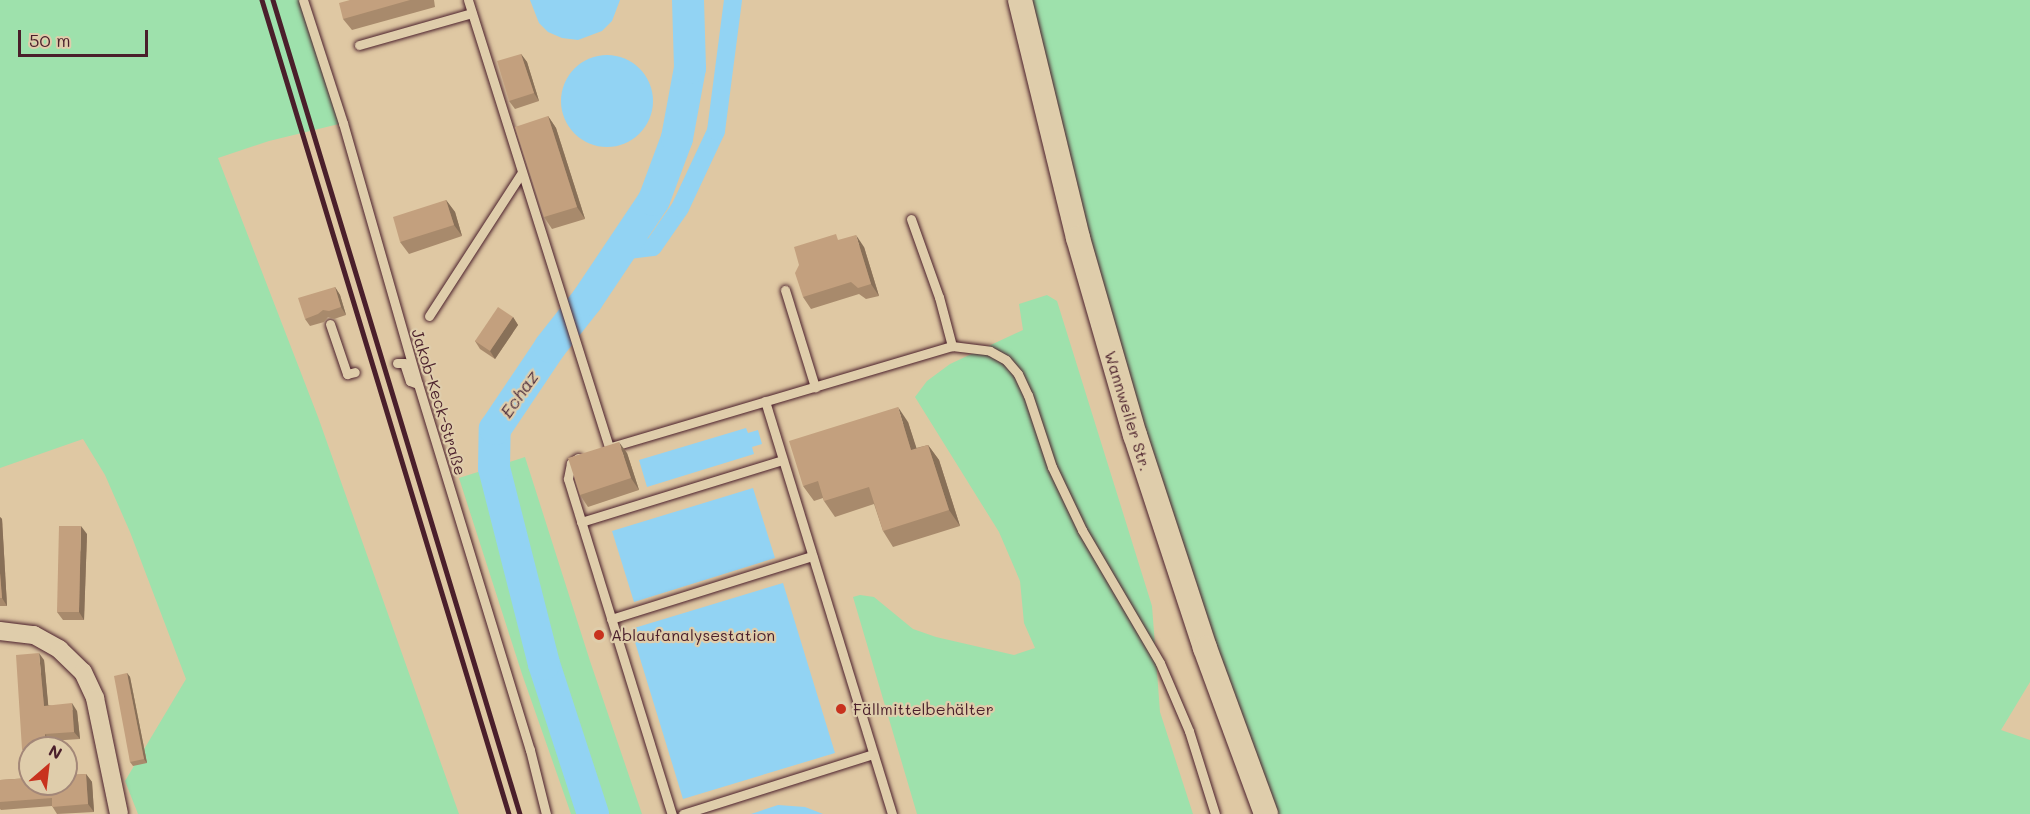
<!DOCTYPE html>
<html>
<head>
<meta charset="utf-8">
<style>
	body { margin:0 }
	#map { position:relative; width:2030px; height:814px; overflow:hidden; background:#dfc8a3; font-family:Mali,sans-serif }
	div>[style] { position:absolute }
	[style*='--x'] { left:calc(var(--x)*1px); top:calc(var(--y)*1px); width:calc(var(--w)*1px); rotate:calc(var(--a)*1deg) }
	.green>* { inset:0; background:#9ee1ac }
	.water>* { inset:0; background:#92d3f3 }
	.round { border-radius:50% }
	.canal>* { height:18px; margin:-9px; padding:0 9px; transform-origin:9px; border-radius:9px; background:#92d3f3 }
	.river>* { height:32px; margin:-16px; padding:0 16px; transform-origin:16px; border-radius:16px; background:#92d3f3 }
	.roads { filter:drop-shadow(0 0 2px #4a1f2b) drop-shadow(0 0 2px #4a1f2b) }
	.lane>* { height:9px; margin:-4.5px; padding:0 4.5px; transform-origin:4.5px; border-radius:4.5px; background:#dfcdab }
	.street>* { height:18px; margin:-9px; padding:0 9px; transform-origin:9px; border-radius:9px; background:#dfcdab }
	.secondary>* { height:24px; margin:-12px; padding:0 12px; transform-origin:12px; border-radius:12px; background:#dfcdab }
	.rail>* { height:4.5px; margin:-2.25px; padding:0 2.25px; transform-origin:2.25px; border-radius:2.25px; background:#4a1f2b }
	.wall>* { inset:0; background:#a88a6c }
	.shaded-wall>* { inset:0; background:#887058 }
	.building>* { inset:0; background:#c3a07e }
	.dots>* { width:16px; height:16px; translate:-50% -50%; box-sizing:border-box; border:3px solid #dfcdab; border-radius:50% }
	span { translate:-50% -50%; white-space:nowrap; text-align:center; line-height:1.15; -webkit-text-stroke:4.5px #dfcdab; paint-order:stroke }
	.street-label { font-size:16px; color:#4a1f2b }
	.poi-label { font-size:16px; color:#4a1f2b }
	.left { translate:0 -50%; text-align:left }
	.water-label { font-size:18px; color:#51313f; font-style:italic }
	.north { position:absolute; left:18px; top:736px; width:60px; height:60px; box-sizing:border-box; background:#dfcdab; border:2px solid #a38778; border-radius:50%; rotate:28deg; font-size:16px; font-weight:700; line-height:24px; text-align:center; color:#4a1f2b }
	.north::after { content:''; display:block; margin:auto; width:21px; height:27px; background:#c8321e; clip-path:polygon(50% 0,100% 100%,50% 72%,0 100%) }
	.scale { position:absolute; left:18px; top:30px; width:130px; height:27px; box-sizing:border-box; border:3px solid #4a1f2b; border-top:0; padding-left:8px; font-size:18px; line-height:21px; white-space:nowrap; color:#4a1f2b; -webkit-text-stroke:4px #dfcdab; paint-order:stroke }
</style>
</head>
<body>
<div id="map">
	<div class="green">
		<i style="clip-path:polygon(0 0,303px 0,343px 123px,269px 141px,218px 158px,318px 417px,459px 814px,138px 814px,125px 781px,186px 679px,130px 532px,105px 475px,83px 439px,0 468px)"></i>
		<i style="clip-path:polygon(1028px 0,2030px 0,2030px 682px,2001px 730px,2030px 740px,2030px 814px,1263px 814px,1153px 485px)"></i>
		<i style="clip-path:polygon(1047px 295px,1057px 301px,1152px 606px,1160px 712px,1193px 814px,917px 814px,853px 597px,860px 595px,874px 597px,913px 629px,936px 637px,1014px 655px,1035px 648px,1024px 623px,1020px 581px,999px 532px,915px 397px,927px 381px,950px 364px,1023px 330px,1019px 304px)"></i>
		<i style="clip-path:polygon(525px 457px,590px 661px,642px 814px,571px 814px,522px 674px,459px 478px)"></i>
	</div>
	<div class="water">
		<i style="clip-path:polygon(530px 0,620px 0,612px 21px,602px 31px,578px 40px,562px 38px,548px 32px,539px 23px)"></i>
		<i class="round" style="left:561px;top:55px;width:92px;height:92px"></i>
		<i style="clip-path:polygon(746px 428px,748px 433px,758px 430px,762px 444px,752px 447px,754px 454px,647px 487px,639px 460px)"></i>
		<i style="clip-path:polygon(753px 488px,775px 558px,634px 602px,612px 531px)"></i>
		<i style="clip-path:polygon(783px 583px,835px 753px,683px 799px,631px 629px)"></i>
		<i style="clip-path:polygon(778px 805px,805px 807px,823px 814px,751px 814px)"></i>
	</div>
	<div class="canal">
		<i style="--x:620;--y:251;--w:33;--a:-7"></i>
		<i style="--x:653;--y:247;--w:47;--a:-55.3"></i>
		<i style="--x:680;--y:208;--w:85;--a:-64.9"></i>
		<i style="--x:716;--y:131;--w:132;--a:-82.6"></i>
	</div>
	<div class="river">
		<i style="--x:593;--y:814;--w:158;--a:-108.1"></i>
		<i style="--x:544;--y:664;--w:202;--a:-104.3"></i>
		<i style="--x:494;--y:468;--w:39;--a:-89"></i>
		<i style="--x:495;--y:429;--w:99;--a:-56.1"></i>
		<i style="--x:550;--y:347;--w:60;--a:-51.8"></i>
		<i style="--x:587;--y:300;--w:120;--a:-56.2"></i>
		<i style="--x:654;--y:200;--w:66;--a:-69.6"></i>
		<i style="--x:677;--y:138;--w:71;--a:-79.5"></i>
		<i style="--x:690;--y:68;--w:68;--a:-91.7"></i>
	</div>
	<div class="roads">
		<div class="lane">
			<i style="--x:303;--y:0;--w:129;--a:72"></i>
			<i style="--x:343;--y:123;--w:272;--a:74"></i>
			<i style="--x:418;--y:384;--w:383;--a:73"></i>
			<i style="--x:530;--y:750;--w:66;--a:76"></i>
			<i style="--x:468;--y:0;--w:470;--a:72.5"></i>
			<i style="--x:359;--y:45;--w:117;--a:-15.8"></i>
			<i style="--x:911;--y:219;--w:83;--a:70.3"></i>
			<i style="--x:939;--y:297;--w:51;--a:75.1"></i>
			<i style="--x:785;--y:290;--w:102;--a:72.8"></i>
			<i style="--x:429;--y:316;--w:171;--a:-57.1"></i>
			<i style="--x:330;--y:324;--w:53;--a:71.2"></i>
			<i style="--x:347;--y:374;--w:8;--a:-14"></i>
			<i style="--x:397;--y:363;--w:7;--a:0"></i>
			<i style="--x:404;--y:363;--w:19;--a:72"></i>
			<i style="--x:410;--y:381;--w:5;--a:22"></i>
			<i style="--x:765;--y:401;--w:432;--a:72.9"></i>
			<i style="--x:611;--y:447;--w:356;--a:-16.5"></i>
			<i style="--x:952;--y:346;--w:38;--a:7"></i>
			<i style="--x:990;--y:351;--w:18;--a:29"></i>
			<i style="--x:1006;--y:360;--w:18;--a:49"></i>
			<i style="--x:1018;--y:374;--w:23;--a:65"></i>
			<i style="--x:1028;--y:395;--w:76;--a:71.6"></i>
			<i style="--x:1052;--y:467;--w:70;--a:64.5"></i>
			<i style="--x:1082;--y:530;--w:154;--a:59.6"></i>
			<i style="--x:1160;--y:663;--w:74;--a:66.9"></i>
			<i style="--x:1189;--y:731;--w:87;--a:72.6"></i>
			<i style="--x:578;--y:458;--w:9;--a:144"></i>
			<i style="--x:571;--y:463;--w:16;--a:101"></i>
			<i style="--x:568;--y:479;--w:351;--a:72.8"></i>
			<i style="--x:581;--y:522;--w:210;--a:-17.1"></i>
			<i style="--x:611;--y:619;--w:211;--a:-17.4"></i>
			<i style="--x:683;--y:814;--w:199;--a:-17.5"></i>
		</div>
		<div class="street">
			<i style="--x:0;--y:631;--w:34;--a:7"></i>
			<i style="--x:34;--y:635;--w:29;--a:29"></i>
			<i style="--x:59;--y:649;--w:33;--a:44"></i>
			<i style="--x:83;--y:672;--w:29;--a:65"></i>
			<i style="--x:95;--y:698;--w:118;--a:78.3"></i>
		</div>
		<div class="secondary">
			<i style="--x:1020;--y:0;--w:245;--a:76.3"></i>
			<i style="--x:1078;--y:238;--w:205;--a:73.9"></i>
			<i style="--x:1135;--y:435;--w:224;--a:71.8"></i>
			<i style="--x:1205;--y:648;--w:177;--a:69.8"></i>
		</div>
	</div>
	<div class="rail">
		<i style="--x:262;--y:0;--w:851;--a:73.12"></i>
		<i style="--x:273;--y:0;--w:851;--a:73.12"></i>
	</div>
	<div class="wall">
		<i style="clip-path:polygon(350px 0,434px 0,435px 7px,352px 30px,343px 19px)"></i>
		<i style="clip-path:polygon(521px 54px,527px 62px,539px 101px,515px 109px,509px 101px)"></i>
		<i style="clip-path:polygon(548px 116px,556px 128px,585px 219px,552px 229px,544px 217px)"></i>
		<i style="clip-path:polygon(446px 200px,455px 212px,462px 236px,409px 254px,400px 242px)"></i>
		<i style="clip-path:polygon(840px 240px,864px 247px,879px 296px,866px 299px,859px 294px,811px 309px,803px 297px)"></i>
		<i style="clip-path:polygon(335px 287px,340px 295px,346px 315px,334px 319px,328px 317px,324px 322px,310px 326px,305px 319px)"></i>
		<i style="clip-path:polygon(513px 317px,518px 325px,495px 359px,480px 349px,475px 341px)"></i>
		<i style="clip-path:polygon(908px 422px,916px 448px,928px 445px,939px 460px,960px 526px,893px 547px,883px 531px,874px 504px,835px 517px,824px 501px,823px 498px,814px 501px,803px 486px)"></i>
		<i style="clip-path:polygon(627px 453px,639px 490px,588px 507px,580px 495px)"></i>
		<i style="clip-path:polygon(0 517px,2px 519px,7px 606px,0 606px)"></i>
		<i style="clip-path:polygon(87px 534px,84px 620px,63px 620px,57px 612px)"></i>
		<i style="clip-path:polygon(44px 660px,48px 705px,77px 711px,80px 739px,50px 741px,51px 748px,30px 748px,30px 756px,28px 756px,22px 749px)"></i>
		<i style="clip-path:polygon(127px 673px,130px 677px,147px 763px,133px 766px,130px 762px)"></i>
		<i style="clip-path:polygon(86px 774px,92px 782px,94px 812px,57px 814px,52px 806px,1px 810px,0 809px,0 780px)"></i>
	</div>
	<div class="shaded-wall">
		<i style="clip-path:polygon(521px 54px,527px 62px,539px 101px,534px 93px)"></i>
		<i style="clip-path:polygon(548px 116px,556px 128px,585px 219px,577px 207px)"></i>
		<i style="clip-path:polygon(446px 200px,455px 212px,462px 236px,454px 225px)"></i>
		<i style="clip-path:polygon(856px 235px,864px 247px,879px 296px,871px 284px)"></i>
		<i style="clip-path:polygon(335px 287px,340px 295px,346px 315px,341px 307px)"></i>
		<i style="clip-path:polygon(513px 317px,518px 325px,495px 359px,490px 351px)"></i>
		<i style="clip-path:polygon(898px 407px,908px 422px,922px 465px,911px 450px)"></i>
		<i style="clip-path:polygon(619px 442px,627px 453px,639px 490px,631px 478px)"></i>
		<i style="clip-path:polygon(928px 445px,939px 460px,960px 526px,949px 510px)"></i>
		<i style="clip-path:polygon(0 517px,2px 519px,7px 606px,2px 598px,0 573px)"></i>
		<i style="clip-path:polygon(81px 526px,87px 534px,84px 620px,79px 612px)"></i>
		<i style="clip-path:polygon(39px 653px,44px 660px,49px 713px,44px 706px)"></i>
		<i style="clip-path:polygon(127px 673px,130px 677px,147px 763px,144px 759px)"></i>
		<i style="clip-path:polygon(72px 703px,77px 711px,80px 739px,74px 732px)"></i>
		<i style="clip-path:polygon(45px 734px,50px 741px,51px 748px,47px 748px,46px 747px)"></i>
		<i style="clip-path:polygon(86px 774px,92px 782px,94px 812px,88px 804px)"></i>
	</div>
	<div class="building">
		<i style="clip-path:polygon(350px 0,410px 0,343px 19px,339px 3px)"></i>
		<i style="clip-path:polygon(521px 54px,534px 93px,509px 101px,497px 61px)"></i>
		<i style="clip-path:polygon(548px 116px,577px 207px,544px 217px,515px 127px)"></i>
		<i style="clip-path:polygon(446px 200px,454px 225px,400px 242px,393px 217px)"></i>
		<i style="clip-path:polygon(836px 234px,838px 240px,856px 235px,871px 284px,858px 288px,851px 282px,803px 297px,795px 273px,799px 265px,794px 247px)"></i>
		<i style="clip-path:polygon(335px 287px,341px 307px,329px 311px,323px 310px,318px 314px,305px 319px,298px 298px)"></i>
		<i style="clip-path:polygon(498px 307px,513px 317px,490px 351px,475px 341px)"></i>
		<i style="clip-path:polygon(898px 407px,911px 450px,928px 445px,949px 510px,883px 531px,869px 487px,824px 501px,818px 481px,803px 486px,789px 441px)"></i>
		<i style="clip-path:polygon(619px 442px,631px 478px,580px 495px,568px 458px)"></i>
		<i style="clip-path:polygon(59px 526px,81px 526px,79px 612px,57px 612px)"></i>
		<i style="clip-path:polygon(0 573px,2px 598px,0 598px)"></i>
		<i style="clip-path:polygon(39px 653px,44px 706px,72px 703px,74px 732px,45px 734px,46px 747px,22px 749px,16px 655px)"></i>
		<i style="clip-path:polygon(127px 673px,144px 759px,130px 762px,114px 676px)"></i>
		<i style="clip-path:polygon(86px 774px,88px 804px,52px 807px,52px 798px,0 802px,0 780px,30px 778px,30px 784px,66px 784px,66px 775px)"></i>
	</div>
	<div class="dots">
		<i style="left:599px;top:635px;background:#c8321e"></i>
		<i style="left:841px;top:709px;background:#c8321e"></i>
	</div>
	<div class="street-label">
		<span style="left:439px;top:402px;rotate:73deg">Jakob-Keck-Straße</span>
		<span style="left:1128px;top:411px;rotate:73deg">Wannweiler Str.</span>
	</div>
	<div class="poi-label">
		<span class="left" style="left:611px;top:635px">Ablaufanalysestation</span>
		<span class="left" style="left:853px;top:709px">Fällmittelbehälter</span>
	</div>
	<div class="water-label">
		<span style="left:519px;top:394px;rotate:-55deg">Echaz</span>
	</div>
	<div class="north">N</div>
	<div class="scale">50 m</div>
</div>
</body>
</html>
